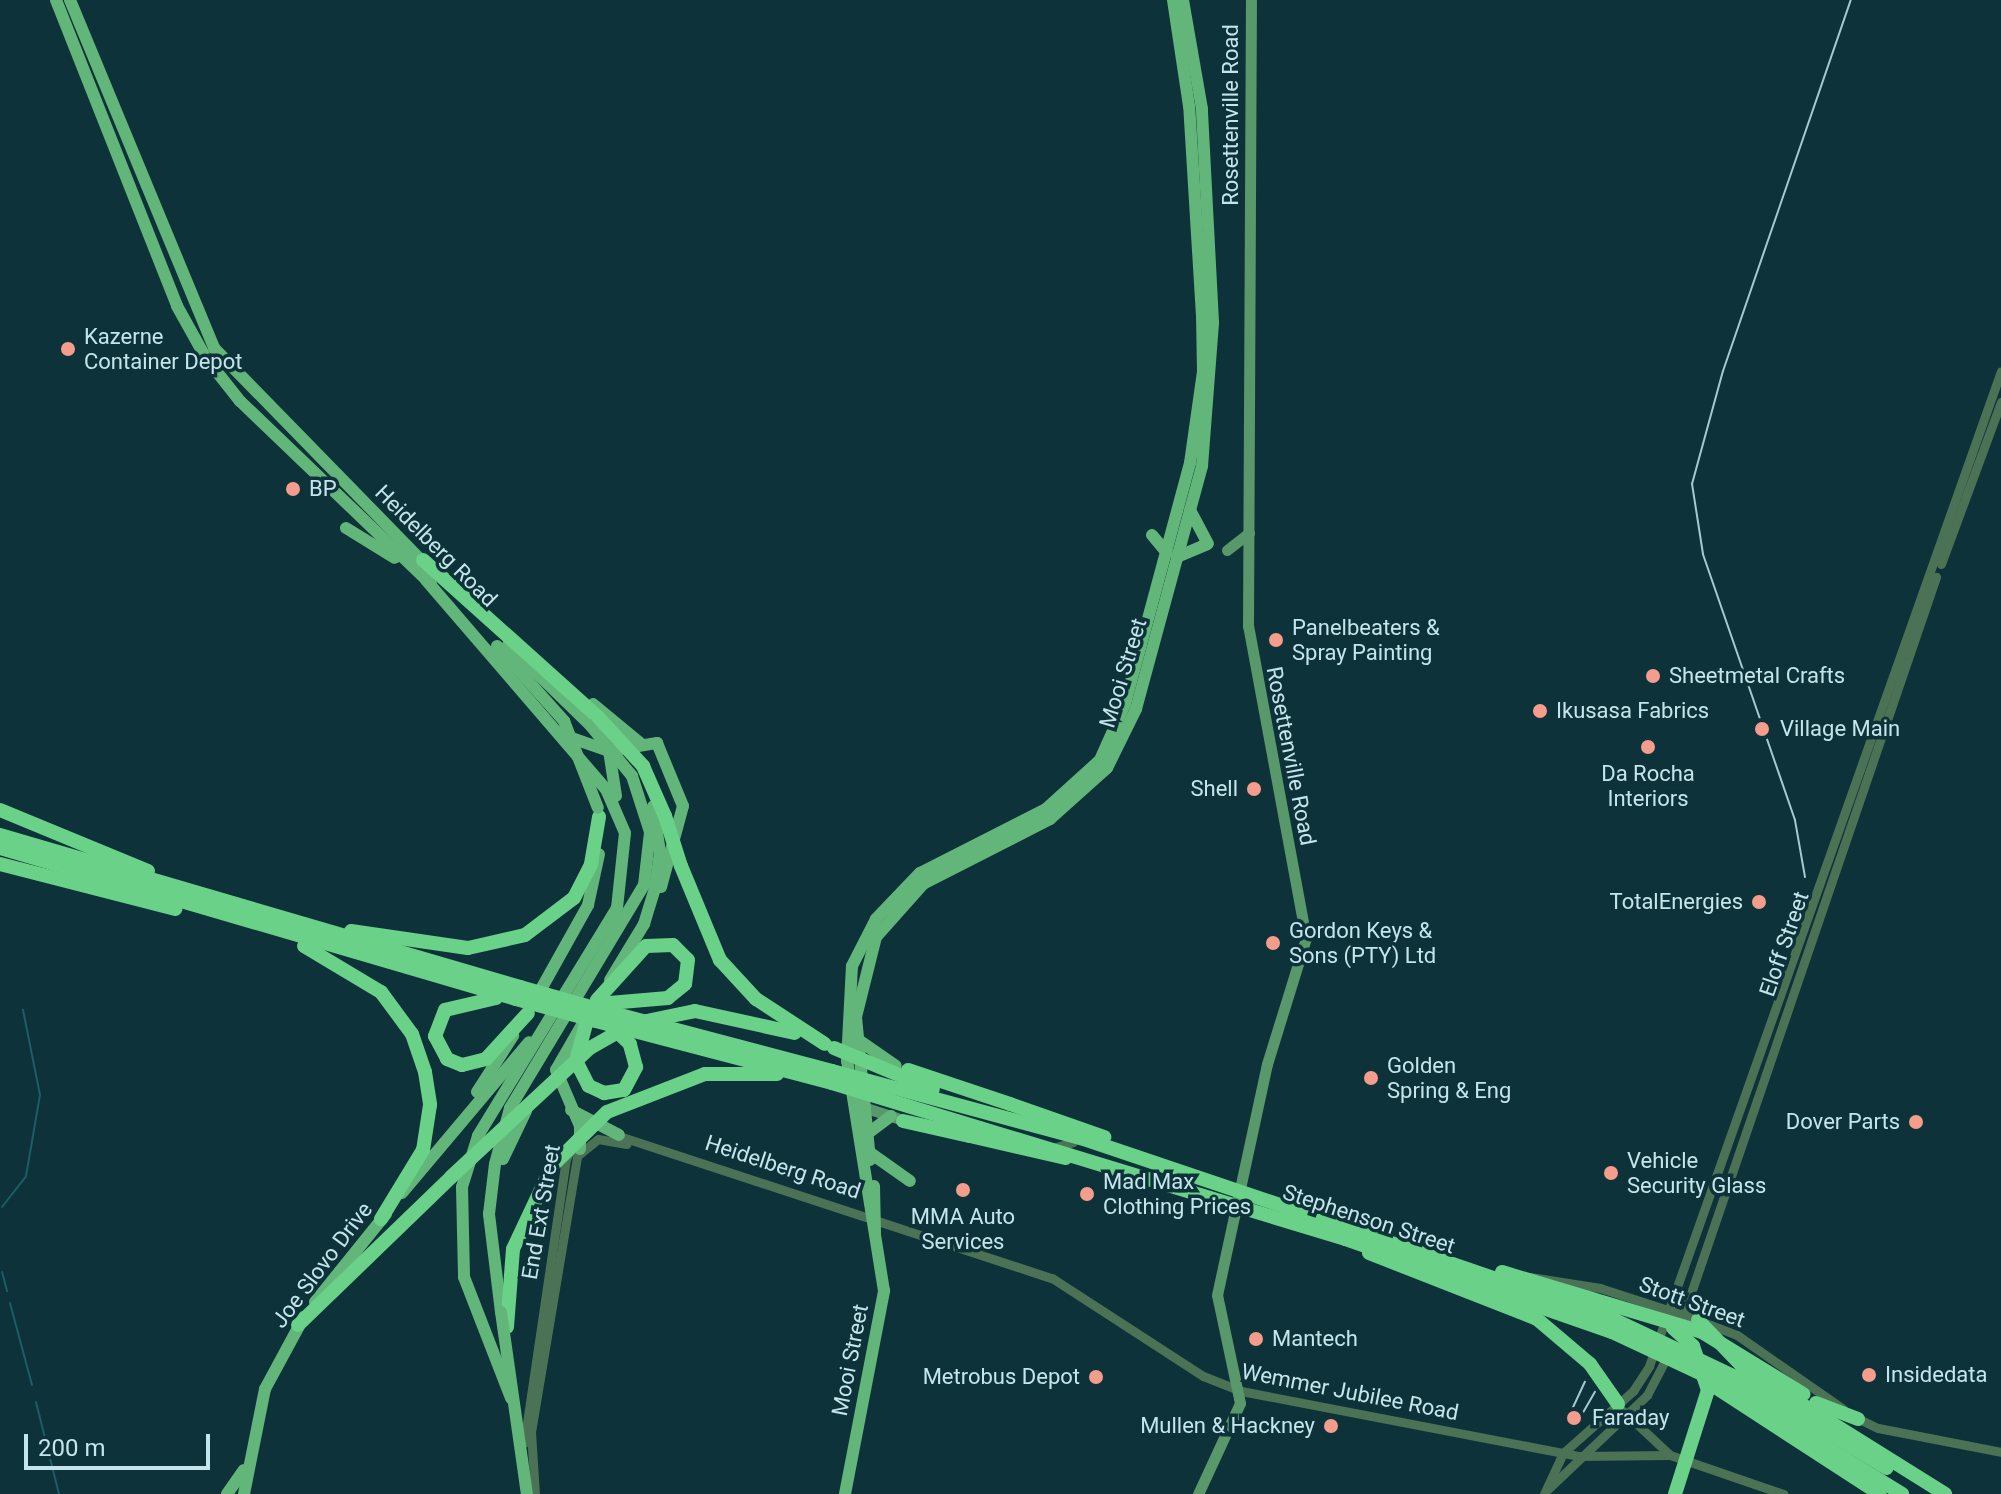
<!DOCTYPE html>
<html>
<head>
<meta charset="utf-8">
<style>
	body { margin:0 }
	#map { position:relative; width:2001px; height:1494px; overflow:hidden; background:#0e3239; font-family:Roboto,sans-serif }
	div>[style] { position:absolute }
	[style*='--x'] { left:calc(var(--x)*1px); top:calc(var(--y)*1px); width:calc(var(--w)*1px); rotate:calc(var(--a)*1deg) }
	.stream>* { height:2px; margin:-1px; padding:0 1px; transform-origin:1px; border-radius:1px; background:#1c5d68 }
	.tertiary>* { height:9px; margin:-4.5px; padding:0 4.5px; transform-origin:4.5px; border-radius:4.5px; background:#4b7254 }
	.secondary>* { height:11px; margin:-5.5px; padding:0 5.5px; transform-origin:5.5px; border-radius:5.5px; background:#59986a }
	.primary>* { height:12px; margin:-6px; padding:0 6px; transform-origin:6px; border-radius:6px; background:#62b679 }
	.motorway>* { height:14px; margin:-7px; padding:0 7px; transform-origin:7px; border-radius:7px; background:#6ad188 }
	.rail>* { height:2px; margin:-1px; padding:0 1px; transform-origin:1px; border-radius:1px; background:#a7c8cf }
	.primary-bridge>* { height:12px; margin:-6px; padding:0 6px; transform-origin:6px; border-radius:6px; background:#62b679 }
	.motorway-bridge>* { height:14px; margin:-7px; padding:0 7px; transform-origin:7px; border-radius:7px; background:#6ad188 }
	.dots>* { width:22px; height:22px; translate:-50% -50%; box-sizing:border-box; border:4px solid #0e3239; border-radius:50% }
	span { translate:-50% -50%; white-space:nowrap; text-align:center; line-height:1.15; -webkit-text-stroke:7px #0e3239; paint-order:stroke }
	.street-label { font-size:22px; color:#c5e5ec }
	.poi-label { font-size:22px; color:#c5e5ec }
	.left { translate:0 -50%; text-align:left }
	.right { translate:-100% -50%; text-align:right }
	.scale { position:absolute; left:24px; top:1434px; width:186px; height:36px; box-sizing:border-box; border:4px solid #c5e5ec; border-top:0; padding-left:10px; font-size:24px; line-height:28px; white-space:nowrap; color:#c5e5ec; -webkit-text-stroke:6px #0e3239; paint-order:stroke }
</style>
</head>
<body>
<div id="map">
	<div class="stream">
		<i style="--x:2;--y:1207;--w:39;--a:-52"></i>
		<i style="--x:26;--y:1176;--w:82;--a:-80.2"></i>
		<i style="--x:40;--y:1095;--w:87;--a:-101.3"></i>
		<i style="--x:2;--y:1272;--w:20;--a:75"></i>
		<i style="--x:10;--y:1303;--w:85;--a:75"></i>
		<i style="--x:36;--y:1402;--w:95;--a:76"></i>
	</div>
	<div class="tertiary">
		<i style="--x:1941;--y:564;--w:173;--a:-69.7"></i>
		<i style="--x:616;--y:1135;--w:459;--a:18.2"></i>
		<i style="--x:1052;--y:1278;--w:180;--a:33"></i>
		<i style="--x:1203;--y:1376;--w:41;--a:21.5"></i>
		<i style="--x:1241;--y:1391;--w:342;--a:10.9"></i>
		<i style="--x:1577;--y:1456;--w:93;--a:-0.6"></i>
		<i style="--x:1670;--y:1455;--w:120;--a:19"></i>
		<i style="--x:1049;--y:1149;--w:25;--a:-16"></i>
		<i style="--x:1530;--y:1277;--w:71;--a:8.9"></i>
		<i style="--x:1600;--y:1288;--w:94;--a:18"></i>
		<i style="--x:1703;--y:1322;--w:36;--a:21"></i>
		<i style="--x:1737;--y:1335;--w:129;--a:34.9"></i>
		<i style="--x:1679;--y:1328;--w:794;--a:-71.11"></i>
		<i style="--x:1623;--y:1411;--w:64;--a:43.1"></i>
		<i style="--x:1855;--y:1417;--w:25;--a:26"></i>
		<i style="--x:1878;--y:1428;--w:125;--a:11"></i>
		<i style="--x:524;--y:1443;--w:287;--a:-81.6"></i>
		<i style="--x:566;--y:1159;--w:37;--a:-64"></i>
		<i style="--x:1548;--y:1489;--w:137;--a:-43.5"></i>
		<i style="--x:1647;--y:1395;--w:47;--a:-62.4"></i>
		<i style="--x:535;--y:1494;--w:62;--a:-93.7"></i>
		<i style="--x:531;--y:1432;--w:280;--a:-80.5"></i>
		<i style="--x:577;--y:1156;--w:27;--a:-39"></i>
		<i style="--x:598;--y:1139;--w:29;--a:10"></i>
		<i style="--x:1544;--y:1494;--w:45;--a:-65.1"></i>
		<i style="--x:1563;--y:1453;--w:94;--a:-41.5"></i>
		<i style="--x:1633;--y:1391;--w:30;--a:-57"></i>
		<i style="--x:1649;--y:1366;--w:1055;--a:-70.52"></i>
	</div>
	<div class="secondary">
		<i style="--x:1227;--y:550;--w:28;--a:-38"></i>
		<i style="--x:860;--y:1106;--w:39;--a:18"></i>
		<i style="--x:1198;--y:1494;--w:100;--a:-65.2"></i>
		<i style="--x:1240;--y:1403;--w:110;--a:-102"></i>
		<i style="--x:1217;--y:1295;--w:236;--a:-77.8"></i>
		<i style="--x:1267;--y:1064;--w:132;--a:-72.8"></i>
		<i style="--x:1306;--y:938;--w:317;--a:-100.5"></i>
		<i style="--x:1248;--y:626;--w:626;--a:-89.73"></i>
	</div>
	<div class="primary">
		<i style="--x:56;--y:0;--w:329;--a:68.4"></i>
		<i style="--x:177;--y:306;--w:60;--a:60.9"></i>
		<i style="--x:206;--y:358;--w:55;--a:51.7"></i>
		<i style="--x:240;--y:401;--w:265;--a:43.8"></i>
		<i style="--x:70;--y:0;--w:377;--a:67.5"></i>
		<i style="--x:214;--y:348;--w:308;--a:45.7"></i>
		<i style="--x:1190;--y:510;--w:38;--a:62"></i>
		<i style="--x:346;--y:528;--w:57;--a:31.5"></i>
		<i style="--x:1152;--y:535;--w:23;--a:50"></i>
		<i style="--x:1177;--y:557;--w:33;--a:-23"></i>
		<i style="--x:426;--y:580;--w:276;--a:49.3"></i>
		<i style="--x:606;--y:789;--w:48;--a:66.6"></i>
		<i style="--x:625;--y:833;--w:75;--a:96.1"></i>
		<i style="--x:617;--y:908;--w:267;--a:121.4"></i>
		<i style="--x:478;--y:1136;--w:53;--a:107.4"></i>
		<i style="--x:462;--y:1187;--w:90;--a:88.7"></i>
		<i style="--x:464;--y:1277;--w:130;--a:68.8"></i>
		<i style="--x:508;--y:645;--w:115;--a:44.3"></i>
		<i style="--x:497;--y:646;--w:101;--a:48.2"></i>
		<i style="--x:593;--y:704;--w:61;--a:39.7"></i>
		<i style="--x:563;--y:735;--w:49;--a:19.2"></i>
		<i style="--x:616;--y:796;--w:46;--a:-98.8"></i>
		<i style="--x:609;--y:751;--w:49;--a:-9.5"></i>
		<i style="--x:657;--y:743;--w:68;--a:67.6"></i>
		<i style="--x:683;--y:806;--w:84;--a:105.2"></i>
		<i style="--x:610;--y:980;--w:66;--a:-58.7"></i>
		<i style="--x:644;--y:924;--w:38;--a:-73"></i>
		<i style="--x:655;--y:888;--w:36;--a:-82"></i>
		<i style="--x:660;--y:852;--w:46;--a:-98.8"></i>
		<i style="--x:535;--y:1000;--w:109;--a:-60.8"></i>
		<i style="--x:588;--y:905;--w:52;--a:-77.8"></i>
		<i style="--x:857;--y:1039;--w:47;--a:34.7"></i>
		<i style="--x:477;--y:1092;--w:67;--a:-57.3"></i>
		<i style="--x:571;--y:1110;--w:54;--a:27.5"></i>
		<i style="--x:867;--y:1134;--w:30;--a:-37"></i>
		<i style="--x:580;--y:1149;--w:23;--a:-90"></i>
		<i style="--x:580;--y:1126;--w:61;--a:-113.2"></i>
		<i style="--x:556;--y:1070;--w:54;--a:-60.1"></i>
		<i style="--x:869;--y:1152;--w:50;--a:35.3"></i>
		<i style="--x:503;--y:1159;--w:53;--a:-64.4"></i>
		<i style="--x:870;--y:1160;--w:144;--a:-95.6"></i>
		<i style="--x:856;--y:1017;--w:82;--a:-76"></i>
		<i style="--x:876;--y:937;--w:71;--a:-48.4"></i>
		<i style="--x:923;--y:884;--w:143;--a:-27.1"></i>
		<i style="--x:1050;--y:819;--w:76;--a:-41.8"></i>
		<i style="--x:1107;--y:768;--w:66;--a:-63.8"></i>
		<i style="--x:1136;--y:709;--w:252;--a:-74.8"></i>
		<i style="--x:1202;--y:466;--w:144;--a:-85.6"></i>
		<i style="--x:1213;--y:322;--w:213;--a:-93"></i>
		<i style="--x:1202;--y:109;--w:111;--a:-99.9"></i>
		<i style="--x:874;--y:1186;--w:48;--a:88.8"></i>
		<i style="--x:402;--y:1193;--w:197;--a:-49.9"></i>
		<i style="--x:315;--y:1302;--w:113;--a:-51.1"></i>
		<i style="--x:501;--y:1312;--w:99;--a:-97"></i>
		<i style="--x:489;--y:1214;--w:50;--a:-83.2"></i>
		<i style="--x:495;--y:1164;--w:58;--a:-75"></i>
		<i style="--x:510;--y:1108;--w:260;--a:-59"></i>
		<i style="--x:644;--y:885;--w:53;--a:-83.5"></i>
		<i style="--x:650;--y:832;--w:59;--a:-107.8"></i>
		<i style="--x:227;--y:1494;--w:29;--a:-55"></i>
		<i style="--x:244;--y:1494;--w:107;--a:-78.7"></i>
		<i style="--x:265;--y:1389;--w:82;--a:-61.6"></i>
		<i style="--x:845;--y:1494;--w:207;--a:-79.1"></i>
		<i style="--x:884;--y:1291;--w:233;--a:-99.1"></i>
		<i style="--x:847;--y:1061;--w:95;--a:-87"></i>
		<i style="--x:852;--y:966;--w:53;--a:-62.9"></i>
		<i style="--x:876;--y:919;--w:64;--a:-46.3"></i>
		<i style="--x:920;--y:873;--w:141;--a:-26.9"></i>
		<i style="--x:1046;--y:809;--w:73;--a:-42.2"></i>
		<i style="--x:1100;--y:760;--w:61;--a:-65.9"></i>
		<i style="--x:1125;--y:704;--w:250;--a:-74.9"></i>
		<i style="--x:1190;--y:463;--w:92;--a:-81.9"></i>
		<i style="--x:1203;--y:372;--w:56;--a:-91"></i>
		<i style="--x:1202;--y:316;--w:210;--a:-93.5"></i>
		<i style="--x:1189;--y:106;--w:107;--a:-98.6"></i>
	</div>
	<div class="motorway">
		<i style="--x:423;--y:560;--w:235;--a:41.9"></i>
		<i style="--x:643;--y:766;--w:55;--a:66.3"></i>
		<i style="--x:0;--y:810;--w:160;--a:22.4"></i>
		<i style="--x:0;--y:835;--w:542;--a:16.29"></i>
		<i style="--x:0;--y:848;--w:538;--a:16.31"></i>
		<i style="--x:0;--y:864;--w:181;--a:14.4"></i>
		<i style="--x:681;--y:866;--w:102;--a:67.5"></i>
		<i style="--x:720;--y:960;--w:53;--a:47.3"></i>
		<i style="--x:756;--y:999;--w:82;--a:33.1"></i>
		<i style="--x:351;--y:931;--w:118;--a:8.3"></i>
		<i style="--x:468;--y:948;--w:58;--a:-12.8"></i>
		<i style="--x:525;--y:935;--w:61;--a:-37.1"></i>
		<i style="--x:574;--y:898;--w:38;--a:-63"></i>
		<i style="--x:591;--y:864;--w:48;--a:-80.3"></i>
		<i style="--x:304;--y:946;--w:90;--a:30.9"></i>
		<i style="--x:381;--y:992;--w:52;--a:53.6"></i>
		<i style="--x:412;--y:1034;--w:40;--a:71.1"></i>
		<i style="--x:425;--y:1072;--w:33;--a:81"></i>
		<i style="--x:430;--y:1105;--w:46;--a:98.8"></i>
		<i style="--x:423;--y:1150;--w:81;--a:121.3"></i>
		<i style="--x:496;--y:998;--w:52;--a:166.8"></i>
		<i style="--x:445;--y:1010;--w:28;--a:111"></i>
		<i style="--x:435;--y:1036;--w:26;--a:62"></i>
		<i style="--x:447;--y:1059;--w:16;--a:22"></i>
		<i style="--x:462;--y:1065;--w:25;--a:-14"></i>
		<i style="--x:486;--y:1059;--w:62;--a:-47.6"></i>
		<i style="--x:597;--y:1000;--w:73;--a:-47.8"></i>
		<i style="--x:646;--y:946;--w:27;--a:-2"></i>
		<i style="--x:673;--y:945;--w:21;--a:45"></i>
		<i style="--x:688;--y:960;--w:24;--a:97"></i>
		<i style="--x:685;--y:984;--w:22;--a:141"></i>
		<i style="--x:668;--y:998;--w:59;--a:175.2"></i>
		<i style="--x:605;--y:1011;--w:235;--a:14.8"></i>
		<i style="--x:695;--y:1011;--w:102;--a:12.4"></i>
		<i style="--x:589;--y:1013;--w:50;--a:105.2"></i>
		<i style="--x:576;--y:1061;--w:28;--a:63"></i>
		<i style="--x:589;--y:1086;--w:17;--a:25"></i>
		<i style="--x:604;--y:1093;--w:20;--a:-9"></i>
		<i style="--x:624;--y:1090;--w:26;--a:-62"></i>
		<i style="--x:636;--y:1067;--w:24;--a:-105"></i>
		<i style="--x:630;--y:1044;--w:25;--a:-137"></i>
		<i style="--x:596;--y:1021;--w:244;--a:14.7"></i>
		<i style="--x:908;--y:1070;--w:108;--a:18.4"></i>
		<i style="--x:607;--y:1112;--w:105;--a:-21.2"></i>
		<i style="--x:705;--y:1074;--w:72;--a:0"></i>
		<i style="--x:903;--y:1121;--w:69;--a:12.6"></i>
		<i style="--x:1369;--y:1253;--w:180;--a:21.4"></i>
		<i style="--x:1537;--y:1319;--w:70;--a:40.3"></i>
		<i style="--x:1590;--y:1364;--w:49;--a:55"></i>
		<i style="--x:1698;--y:1320;--w:68;--a:46.2"></i>
		<i style="--x:1745;--y:1369;--w:236;--a:32"></i>
		<i style="--x:298;--y:1325;--w:213;--a:-44"></i>
		<i style="--x:507;--y:1327;--w:78;--a:-85.6"></i>
		<i style="--x:513;--y:1249;--w:92;--a:-64.8"></i>
		<i style="--x:1733;--y:1376;--w:179;--a:30.9"></i>
		<i style="--x:1725;--y:1385;--w:208;--a:31.6"></i>
		<i style="--x:1816;--y:1403;--w:45;--a:20.9"></i>
	</div>
	<div class="rail">
		<i style="--x:1805;--y:877;--w:58;--a:-100"></i>
		<i style="--x:1795;--y:820;--w:281;--a:-109.1"></i>
		<i style="--x:1703;--y:554;--w:71;--a:-98.9"></i>
		<i style="--x:1692;--y:484;--w:117;--a:-74.7"></i>
		<i style="--x:1723;--y:371;--w:392;--a:-71"></i>
		<i style="--x:1568;--y:1418;--w:40;--a:-65"></i>
		<i style="--x:1577;--y:1423;--w:36;--a:-60"></i>
	</div>
	<div class="primary-bridge">
		<i style="--x:564;--y:721;--w:93;--a:68.7"></i>
		<i style="--x:590;--y:725;--w:66;--a:50.5"></i>
		<i style="--x:501;--y:1312;--w:184;--a:81.9"></i>
	</div>
	<div class="motorway-bridge">
		<i style="--x:598;--y:717;--w:67;--a:47.4"></i>
		<i style="--x:665;--y:816;--w:52;--a:72.3"></i>
		<i style="--x:520;--y:987;--w:88;--a:15.8"></i>
		<i style="--x:516;--y:999;--w:83;--a:15.4"></i>
		<i style="--x:834;--y:1048;--w:107;--a:22.5"></i>
		<i style="--x:832;--y:1071;--w:258;--a:15.1"></i>
		<i style="--x:1081;--y:1138;--w:288;--a:18.6"></i>
		<i style="--x:1354;--y:1230;--w:276;--a:19"></i>
		<i style="--x:1615;--y:1320;--w:131;--a:25.4"></i>
		<i style="--x:832;--y:1083;--w:536;--a:16.91"></i>
		<i style="--x:1345;--y:1239;--w:283;--a:19.2"></i>
		<i style="--x:1612;--y:1332;--w:125;--a:25.1"></i>
		<i style="--x:1010;--y:1104;--w:100;--a:19.3"></i>
		<i style="--x:970;--y:1136;--w:98;--a:13"></i>
		<i style="--x:552;--y:1166;--w:77;--a:-44.5"></i>
		<i style="--x:451;--y:1177;--w:190;--a:-42.9"></i>
		<i style="--x:590;--y:1048;--w:48;--a:-29.7"></i>
		<i style="--x:632;--y:1024;--w:64;--a:-11.7"></i>
		<i style="--x:1502;--y:1272;--w:209;--a:16.7"></i>
		<i style="--x:1702;--y:1332;--w:119;--a:31.5"></i>
		<i style="--x:1673;--y:1328;--w:27;--a:42"></i>
		<i style="--x:1693;--y:1346;--w:46;--a:71.2"></i>
		<i style="--x:1708;--y:1390;--w:109;--a:107.6"></i>
		<i style="--x:1712;--y:1385;--w:200;--a:33"></i>
	</div>
	<div class="dots">
		<i style="left:68px;top:349px;background:#f49d8d"></i>
		<i style="left:293px;top:489px;background:#f49d8d"></i>
		<i style="left:1276px;top:640px;background:#f49d8d"></i>
		<i style="left:1653px;top:676px;background:#f49d8d"></i>
		<i style="left:1540px;top:711px;background:#f49d8d"></i>
		<i style="left:1762px;top:729px;background:#f49d8d"></i>
		<i style="left:1648px;top:747px;background:#f49d8d"></i>
		<i style="left:1254px;top:789px;background:#f49d8d"></i>
		<i style="left:1759px;top:902px;background:#f49d8d"></i>
		<i style="left:1273px;top:943px;background:#f49d8d"></i>
		<i style="left:1371px;top:1078px;background:#f49d8d"></i>
		<i style="left:1916px;top:1122px;background:#f49d8d"></i>
		<i style="left:1611px;top:1173px;background:#f49d8d"></i>
		<i style="left:963px;top:1190px;background:#f49d8d"></i>
		<i style="left:1087px;top:1194px;background:#f49d8d"></i>
		<i style="left:1256px;top:1339px;background:#f49d8d"></i>
		<i style="left:1869px;top:1375px;background:#f49d8d"></i>
		<i style="left:1096px;top:1377px;background:#f49d8d"></i>
		<i style="left:1574px;top:1418px;background:#f49d8d"></i>
		<i style="left:1331px;top:1426px;background:#f49d8d"></i>
	</div>
	<div class="street-label">
		<span style="left:1231px;top:115px;rotate:-90deg">Rosettenville Road</span>
		<span style="left:436px;top:546px;rotate:45deg">Heidelberg Road</span>
		<span style="left:1123px;top:673px;rotate:-73deg">Mooi Street</span>
		<span style="left:1291px;top:756px;rotate:79deg">Rosettenville Road</span>
		<span style="left:1784px;top:944px;rotate:-71deg">Eloff Street</span>
		<span style="left:783px;top:1167px;rotate:18deg">Heidelberg Road</span>
		<span style="left:541px;top:1212px;rotate:-80deg">End Ext Street</span>
		<span style="left:1369px;top:1219px;rotate:18deg">Stephenson Street</span>
		<span style="left:322px;top:1265px;rotate:-53deg">Joe Slovo Drive</span>
		<span style="left:1692px;top:1302px;rotate:20deg">Stott Street</span>
		<span style="left:850px;top:1360px;rotate:-79deg">Mooi Street</span>
		<span style="left:1350px;top:1392px;rotate:11deg">Wemmer Jubilee Road</span>
	</div>
	<div class="poi-label">
		<span class="left" style="left:84px;top:349px">Kazerne<br>Container Depot</span>
		<span class="left" style="left:309px;top:489px">BP</span>
		<span class="left" style="left:1292px;top:640px">Panelbeaters &amp;<br>Spray Painting</span>
		<span class="left" style="left:1669px;top:676px">Sheetmetal Crafts</span>
		<span class="left" style="left:1556px;top:711px">Ikusasa Fabrics</span>
		<span class="left" style="left:1780px;top:729px">Village Main</span>
		<span style="left:1648px;top:786px">Da Rocha<br>Interiors</span>
		<span class="right" style="left:1238px;top:789px">Shell</span>
		<span class="right" style="left:1743px;top:902px">TotalEnergies</span>
		<span class="left" style="left:1289px;top:943px">Gordon Keys &amp;<br>Sons (PTY) Ltd</span>
		<span class="left" style="left:1387px;top:1078px">Golden<br>Spring &amp; Eng</span>
		<span class="right" style="left:1900px;top:1122px">Dover Parts</span>
		<span class="left" style="left:1627px;top:1173px">Vehicle<br>Security Glass</span>
		<span class="left" style="left:1103px;top:1194px">Mad Max<br>Clothing Prices</span>
		<span style="left:963px;top:1229px">MMA Auto<br>Services</span>
		<span class="left" style="left:1272px;top:1339px">Mantech</span>
		<span class="left" style="left:1885px;top:1375px">Insidedata</span>
		<span class="right" style="left:1080px;top:1377px">Metrobus Depot</span>
		<span class="left" style="left:1592px;top:1418px">Faraday</span>
		<span class="right" style="left:1315px;top:1426px">Mullen &amp; Hackney</span>
	</div>
	<div class="scale">200 m</div>
</div>
</body>
</html>
